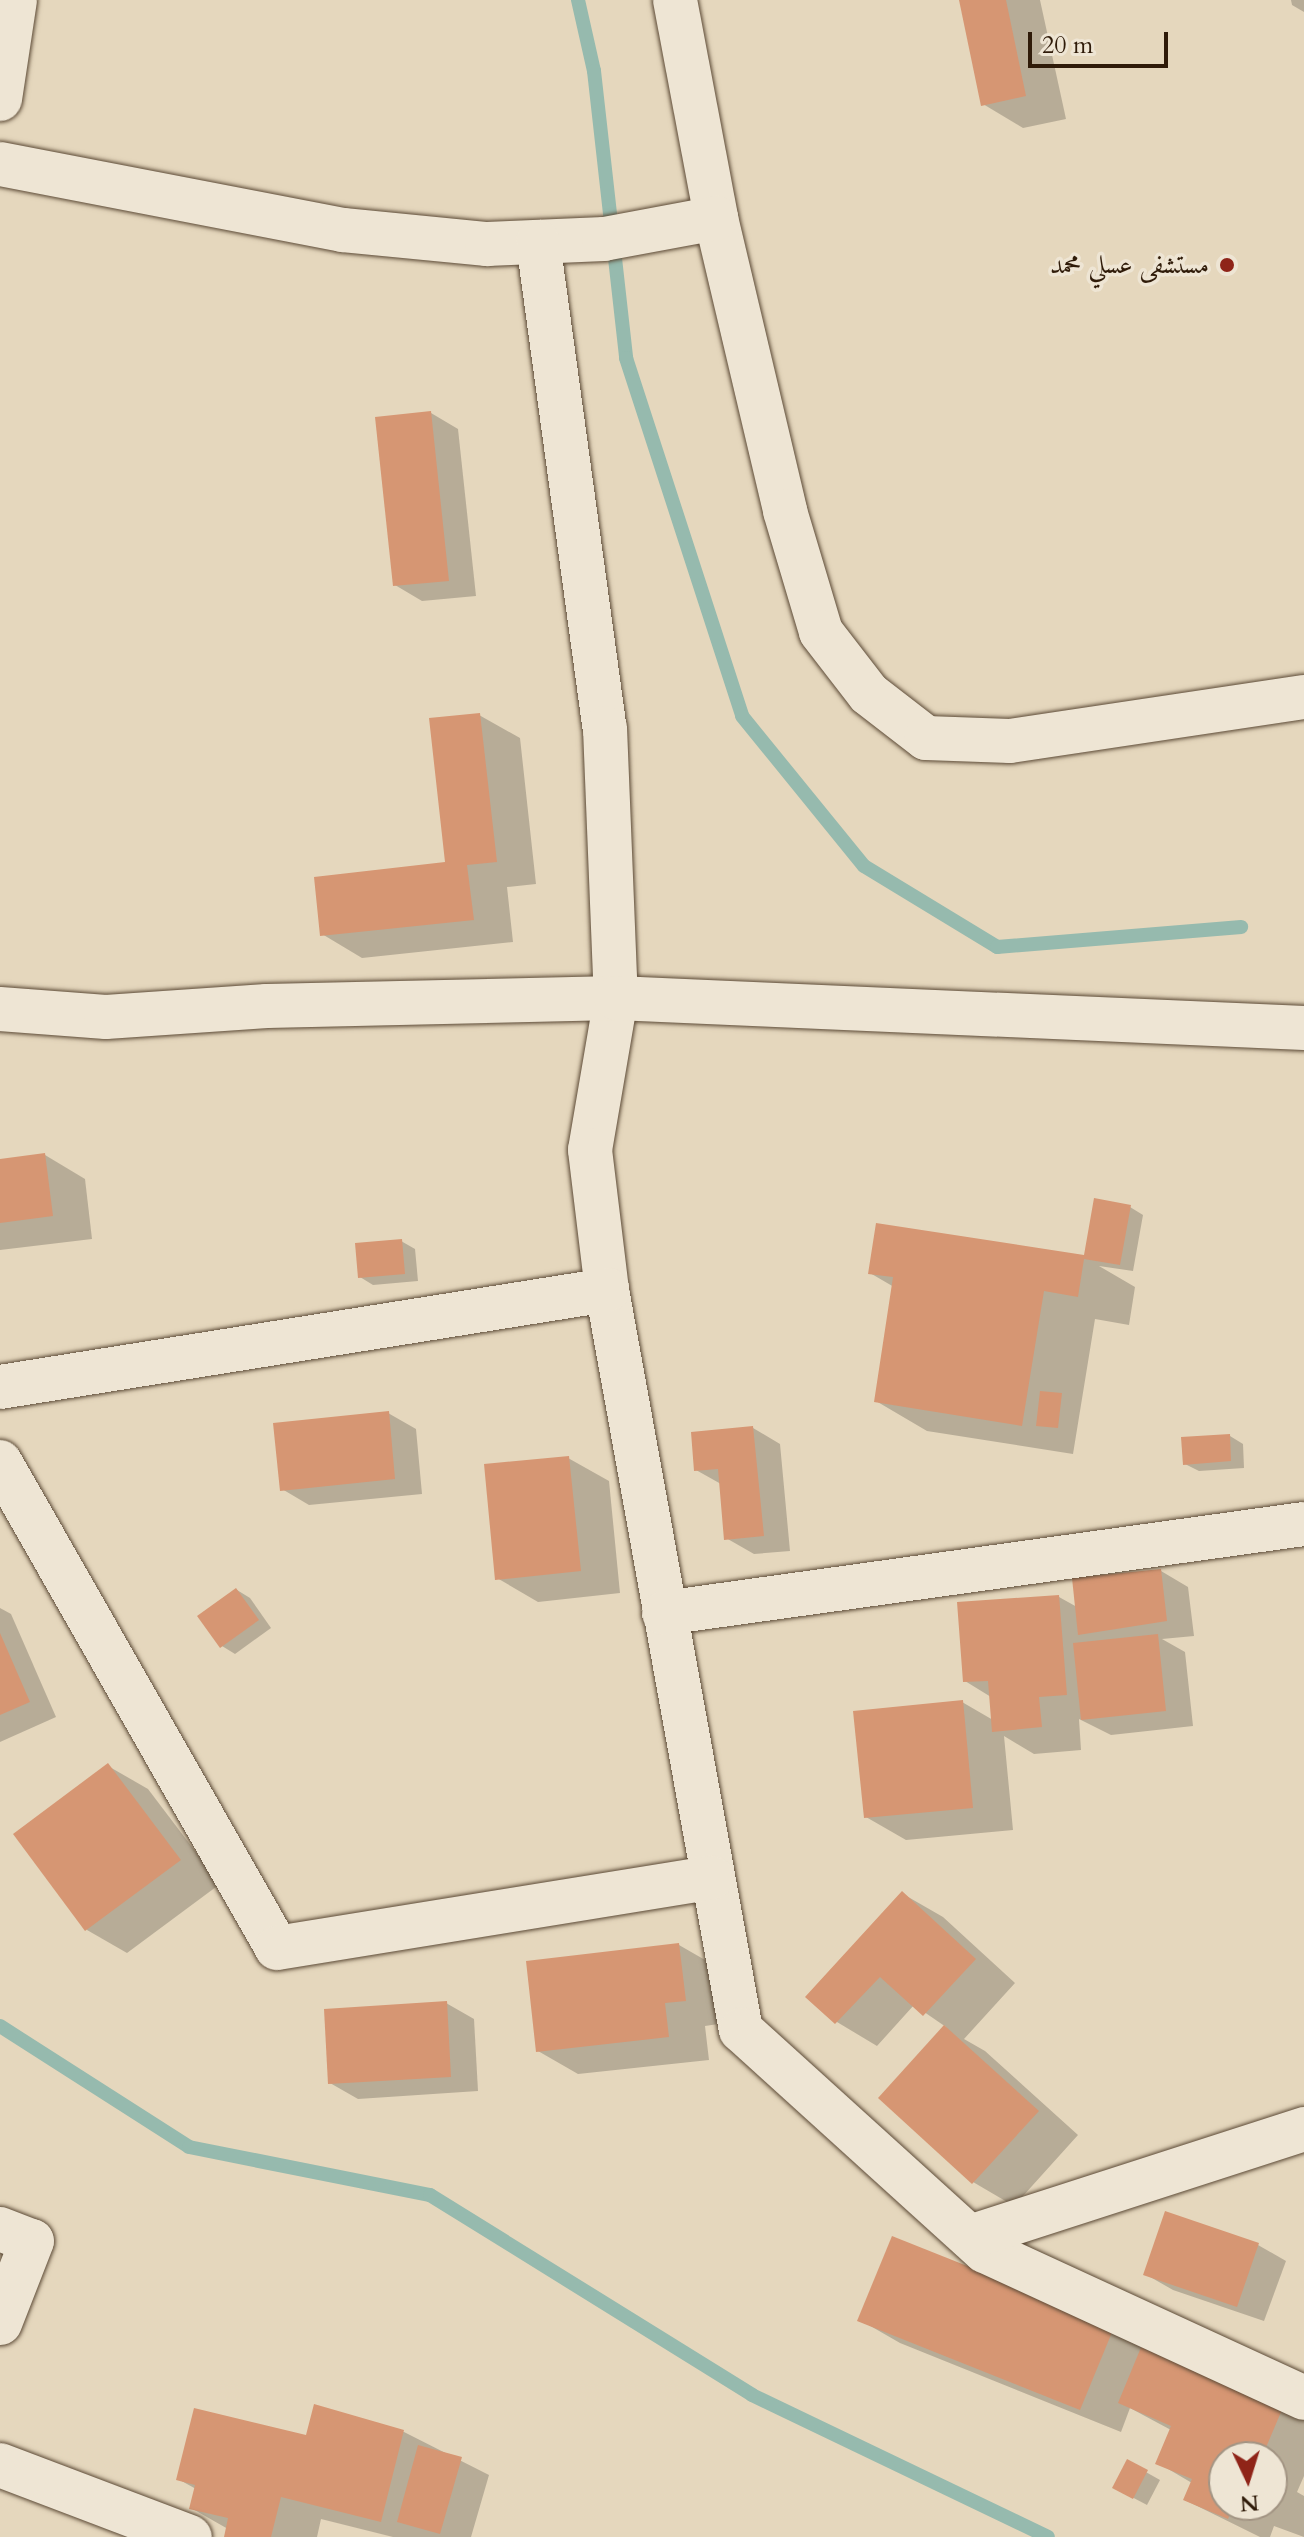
<!DOCTYPE html>
<html>
<head>
<meta charset="utf-8">
<style>
	body { margin:0 }
	#map { position:relative; width:1304px; height:2537px; overflow:hidden; background:#e5d7bd; font-family:Cardo,Amiri,serif }
	div>[style] { position:absolute }
	[style*='--x'] { left:calc(var(--x)*1px); top:calc(var(--y)*1px); width:calc(var(--w)*1px); rotate:calc(var(--a)*1deg) }
	.shadow>* { inset:0; background:#0003 }
	.stream>* { height:14px; margin:-7px; padding:0 7px; transform-origin:7px; border-radius:7px; background:#96baae }
	.building>* { inset:0; background:#d69673 }
	.roads { filter:drop-shadow(0 0 2px #5c4a36) drop-shadow(0 0 2px #5c4a36) }
	.minor>* { height:44px; margin:-22px; padding:0 22px; transform-origin:22px; border-radius:22px; background:#eee5d4 }
	.dots>* { width:22px; height:22px; translate:-50% -50%; box-sizing:border-box; border:4px solid #eee5d4; border-radius:50% }
	span { translate:-50% -50%; white-space:nowrap; text-align:center; line-height:1.15; -webkit-text-stroke:7px #eee5d4; paint-order:stroke }
	.poi-label { font-size:26px; color:#2f1b09 }
	.right { translate:-100% -50%; text-align:right }
	.north { position:absolute; left:1208px; top:2441px; width:80px; height:80px; box-sizing:border-box; background:#eee5d4; border:2px solid #a29483; border-radius:50%; rotate:176deg; font-size:22px; font-weight:700; line-height:32px; text-align:center; color:#2f1b09 }
	.north::after { content:''; display:block; margin:auto; width:28px; height:36px; background:#8f2418; clip-path:polygon(50% 0,100% 100%,50% 72%,0 100%) }
	.scale { position:absolute; left:1028px; top:32px; width:140px; height:36px; box-sizing:border-box; border:4px solid #2f1b09; border-top:0; padding-left:10px; font-size:24px; line-height:28px; white-space:nowrap; color:#2f1b09; -webkit-text-stroke:6px #eee5d4; paint-order:stroke }
</style>
</head>
<body>
<div id="map">
	<div class="shadow">
		<i style="clip-path:polygon(961px 0,1040px 0,1066px 119px,1023px 128px,983px 104px)"></i>
		<i style="clip-path:polygon(1291px 0,1304px 0,1304px 12px,1292px 5px)"></i>
		<i style="clip-path:polygon(431px 413px,458px 429px,476px 596px,422px 601px,395px 585px)"></i>
		<i style="clip-path:polygon(479px 715px,520px 738px,536px 884px,507px 887px,513px 942px,362px 958px,322px 934px,447px 864px)"></i>
		<i style="clip-path:polygon(45px 1155px,85px 1179px,92px 1239px,0 1250px,0 1161px)"></i>
		<i style="clip-path:polygon(1130px 1207px,1143px 1215px,1133px 1271px,1099px 1266px,1135px 1287px,1129px 1325px,1095px 1319px,1073px 1454px,927px 1431px,876px 1401px,894px 1287px,870px 1273px,1086px 1258px)"></i>
		<i style="clip-path:polygon(401px 1241px,415px 1249px,418px 1281px,373px 1285px,360px 1277px)"></i>
		<i style="clip-path:polygon(388px 1413px,416px 1429px,422px 1494px,309px 1505px,282px 1489px)"></i>
		<i style="clip-path:polygon(753px 1428px,780px 1444px,790px 1551px,754px 1554px,726px 1538px,721px 1484px,696px 1470px)"></i>
		<i style="clip-path:polygon(1230px 1436px,1243px 1444px,1244px 1468px,1199px 1471px,1185px 1464px)"></i>
		<i style="clip-path:polygon(568px 1458px,609px 1481px,620px 1593px,538px 1602px,497px 1578px)"></i>
		<i style="clip-path:polygon(1161px 1571px,1188px 1587px,1194px 1636px,1162px 1639px,1185px 1652px,1193px 1726px,1111px 1735px,1079px 1719px,1081px 1750px,1034px 1754px,1004px 1736px,1013px 1830px,906px 1840px,866px 1817px,962px 1702px,993px 1720px,991px 1697px,965px 1681px,1059px 1597px,1077px 1607px)"></i>
		<i style="clip-path:polygon(237px 1590px,250px 1598px,271px 1628px,235px 1654px,222px 1646px)"></i>
		<i style="clip-path:polygon(0 1608px,11px 1614px,56px 1717px,0 1742px)"></i>
		<i style="clip-path:polygon(108px 1766px,148px 1789px,220px 1884px,127px 1953px,87px 1930px)"></i>
		<i style="clip-path:polygon(903px 1894px,943px 1917px,1015px 1983px,964px 2039px,985px 2051px,1078px 2135px,1014px 2206px,973px 2182px,946px 2027px,914px 2005px,877px 2046px,837px 2022px,808px 1996px)"></i>
		<i style="clip-path:polygon(679px 1945px,719px 1968px,725px 2023px,705px 2026px,709px 2060px,578px 2074px,538px 2051px)"></i>
		<i style="clip-path:polygon(446px 2003px,474px 2019px,478px 2091px,358px 2099px,330px 2083px)"></i>
		<i style="clip-path:polygon(1258px 2245px,1286px 2261px,1264px 2321px,1173px 2290px,1145px 2274px)"></i>
		<i style="clip-path:polygon(evenodd,860px 2320px,1114px 2327px,1304px 2419px,1304px 2476px,1297px 2492px,1304px 2496px,1304px 2537px,1274px 2526px,1270px 2537px,1260px 2537px,1185px 2500px,1192px 2483px,1158px 2463px,1171px 2430px,1130px 2408px,1121px 2432px,900px 2343px,860px 2320px,1224px 2457px,1272px 2457px,1272px 2505px,1224px 2505px,1224px 2457px)"></i>
		<i style="clip-path:polygon(404px 2432px,489px 2475px,471px 2537px,393px 2537px,321px 2519px,317px 2537px,226px 2537px,228px 2529px,191px 2508px,196px 2489px,178px 2479px,307px 2437px)"></i>
		<i style="clip-path:polygon(1128px 2462px,1160px 2480px,1147px 2505px,1128px 2495px)"></i>
	</div>
	<div class="stream">
		<i style="--x:578;--y:0;--w:73;--a:77.3"></i>
		<i style="--x:594;--y:71;--w:289;--a:83.6"></i>
		<i style="--x:626;--y:358;--w:376;--a:72"></i>
		<i style="--x:742;--y:716;--w:193;--a:50.9"></i>
		<i style="--x:864;--y:866;--w:156;--a:31.3"></i>
		<i style="--x:997;--y:947;--w:245;--a:-4.7"></i>
		<i style="--x:0;--y:2026;--w:224;--a:32.6"></i>
		<i style="--x:189;--y:2147;--w:246;--a:11.3"></i>
		<i style="--x:430;--y:2195;--w:379;--a:31.8"></i>
		<i style="--x:752;--y:2395;--w:328;--a:25.6"></i>
	</div>
	<div class="building">
		<i style="clip-path:polygon(959px 0,1006px 0,1026px 96px,981px 106px)"></i>
		<i style="clip-path:polygon(431px 411px,449px 581px,393px 586px,375px 417px)"></i>
		<i style="clip-path:polygon(480px 713px,497px 862px,467px 865px,474px 920px,320px 936px,314px 877px,445px 862px,429px 718px)"></i>
		<i style="clip-path:polygon(45px 1153px,53px 1216px,0 1223px,0 1159px)"></i>
		<i style="clip-path:polygon(1094px 1198px,1131px 1205px,1120px 1265px,1084px 1259px,1078px 1297px,1044px 1291px,1022px 1426px,874px 1402px,893px 1277px,868px 1274px,876px 1223px,1084px 1255px)"></i>
		<i style="clip-path:polygon(402px 1239px,405px 1274px,358px 1278px,355px 1243px)"></i>
		<i style="clip-path:polygon(1040px 1391px,1062px 1393px,1058px 1428px,1036px 1426px)"></i>
		<i style="clip-path:polygon(389px 1411px,395px 1479px,280px 1491px,273px 1423px)"></i>
		<i style="clip-path:polygon(753px 1426px,764px 1536px,724px 1540px,718px 1469px,694px 1471px,691px 1432px)"></i>
		<i style="clip-path:polygon(1230px 1434px,1231px 1461px,1183px 1465px,1181px 1437px)"></i>
		<i style="clip-path:polygon(569px 1456px,581px 1571px,495px 1580px,484px 1464px)"></i>
		<i style="clip-path:polygon(1161px 1569px,1167px 1621px,1078px 1635px,1072px 1578px)"></i>
		<i style="clip-path:polygon(236px 1588px,259px 1620px,220px 1648px,197px 1616px)"></i>
		<i style="clip-path:polygon(1059px 1595px,1067px 1695px,1039px 1697px,1042px 1727px,992px 1732px,988px 1681px,963px 1682px,957px 1602px)"></i>
		<i style="clip-path:polygon(0 1633px,30px 1702px,0 1715px)"></i>
		<i style="clip-path:polygon(1158px 1634px,1166px 1711px,1081px 1720px,1073px 1643px)"></i>
		<i style="clip-path:polygon(963px 1700px,973px 1808px,864px 1818px,853px 1711px)"></i>
		<i style="clip-path:polygon(108px 1763px,181px 1860px,85px 1931px,13px 1834px)"></i>
		<i style="clip-path:polygon(902px 1891px,976px 1959px,923px 2016px,880px 1977px,835px 2024px,805px 1997px)"></i>
		<i style="clip-path:polygon(679px 1943px,686px 2001px,665px 2003px,669px 2037px,536px 2052px,526px 1961px)"></i>
		<i style="clip-path:polygon(447px 2001px,451px 2077px,328px 2084px,324px 2009px)"></i>
		<i style="clip-path:polygon(944px 2025px,1039px 2111px,972px 2184px,878px 2098px)"></i>
		<i style="clip-path:polygon(1165px 2211px,1259px 2243px,1237px 2307px,1143px 2275px)"></i>
		<i style="clip-path:polygon(892px 2236px,1115px 2325px,1080px 2410px,857px 2321px)"></i>
		<i style="clip-path:polygon(1142px 2345px,1284px 2405px,1262px 2457px,1224px 2457px,1224px 2505px,1234px 2505px,1228px 2519px,1183px 2500px,1192px 2479px,1155px 2464px,1171px 2426px,1118px 2403px)"></i>
		<i style="clip-path:polygon(314px 2404px,404px 2430px,381px 2522px,281px 2497px,271px 2537px,224px 2537px,228px 2518px,189px 2509px,195px 2485px,176px 2480px,194px 2408px,306px 2435px)"></i>
		<i style="clip-path:polygon(418px 2445px,462px 2457px,440px 2534px,397px 2522px)"></i>
		<i style="clip-path:polygon(1127px 2459px,1148px 2470px,1133px 2499px,1112px 2488px)"></i>
		<i style="clip-path:polygon(1234px 2505px,1268px 2505px,1262px 2517px)"></i>
	</div>
	<div class="roads">
		<div class="minor">
			<i style="--x:675;--y:0;--w:222;--a:79.3"></i>
			<i style="--x:716;--y:218;--w:301;--a:76.7"></i>
			<i style="--x:785;--y:511;--w:126;--a:73.4"></i>
			<i style="--x:821;--y:632;--w:78;--a:52.3"></i>
			<i style="--x:869;--y:694;--w:72;--a:37.7"></i>
			<i style="--x:926;--y:738;--w:84;--a:2"></i>
			<i style="--x:1010;--y:741;--w:297;--a:-8.5"></i>
			<i style="--x:0;--y:99;--w:100;--a:-81.4"></i>
			<i style="--x:0;--y:164;--w:349;--a:10.9"></i>
			<i style="--x:343;--y:230;--w:145;--a:5.6"></i>
			<i style="--x:487;--y:244;--w:117;--a:-2.4"></i>
			<i style="--x:604;--y:239;--w:114;--a:-10.6"></i>
			<i style="--x:538;--y:242;--w:491;--a:82.2"></i>
			<i style="--x:605;--y:728;--w:270;--a:87.7"></i>
			<i style="--x:616;--y:998;--w:154;--a:99.7"></i>
			<i style="--x:590;--y:1150;--w:141;--a:83.1"></i>
			<i style="--x:607;--y:1290;--w:752;--a:79.74"></i>
			<i style="--x:741;--y:2030;--w:329;--a:42.2"></i>
			<i style="--x:985;--y:2251;--w:351;--a:24.7"></i>
			<i style="--x:0;--y:1009;--w:106;--a:4.3"></i>
			<i style="--x:106;--y:1017;--w:161;--a:-3.9"></i>
			<i style="--x:267;--y:1006;--w:349;--a:-1.3"></i>
			<i style="--x:616;--y:998;--w:689;--a:2.5"></i>
			<i style="--x:0;--y:1387;--w:615;--a:-9.08"></i>
			<i style="--x:0;--y:1462;--w:559;--a:60.32"></i>
			<i style="--x:277;--y:1948;--w:440;--a:-9.2"></i>
			<i style="--x:664;--y:1613;--w:646;--a:-7.92"></i>
			<i style="--x:0;--y:2229;--w:34;--a:21"></i>
			<i style="--x:32;--y:2241;--w:88;--a:111.3"></i>
			<i style="--x:970;--y:2237;--w:351;--a:-17.9"></i>
			<i style="--x:0;--y:2465;--w:203;--a:20.8"></i>
		</div>
	</div>
	<div class="dots">
		<i style="left:1227px;top:265px;background:#8f2418"></i>
	</div>
	<div class="poi-label">
		<span class="right" style="left:1209px;top:265px">مستشفى عسلي محمد</span>
	</div>
	<div class="north">N</div>
	<div class="scale">20 m</div>
</div>
</body>
</html>
